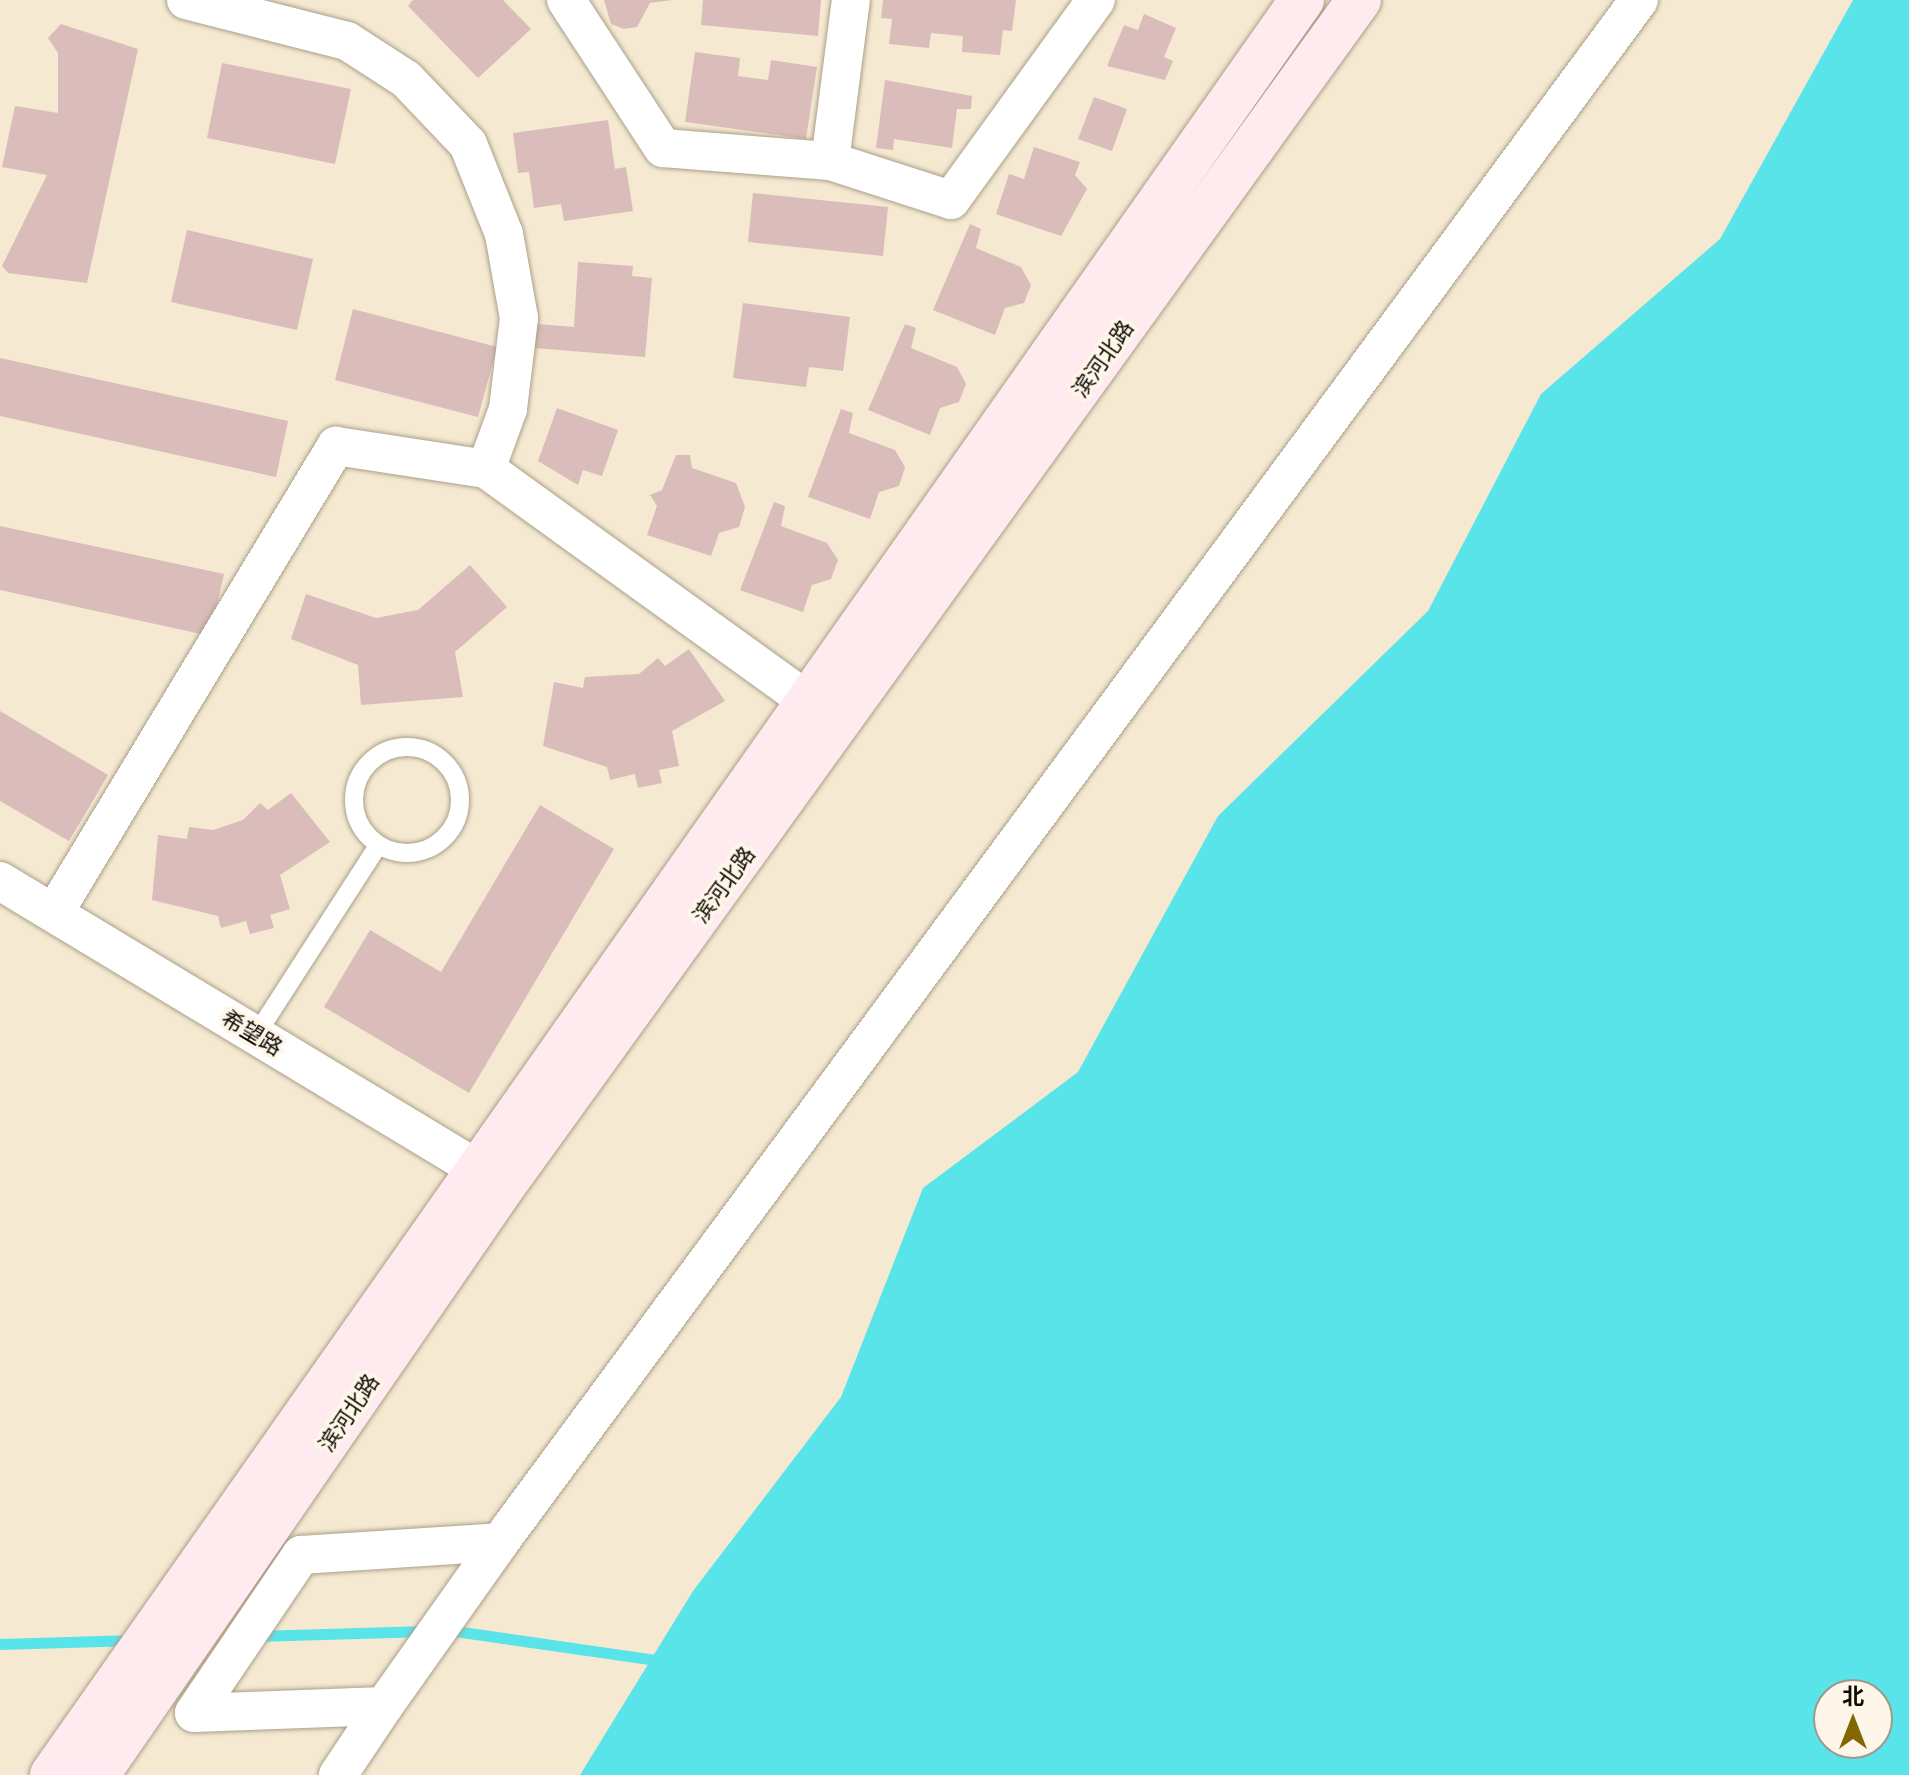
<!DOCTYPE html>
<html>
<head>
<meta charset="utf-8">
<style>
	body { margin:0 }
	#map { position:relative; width:1909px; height:1775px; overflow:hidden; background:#f5e9d1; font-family:Figtree,"Noto Sans SC",sans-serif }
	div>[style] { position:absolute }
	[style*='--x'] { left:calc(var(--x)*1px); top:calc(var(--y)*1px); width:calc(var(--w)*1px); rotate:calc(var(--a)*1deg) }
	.water>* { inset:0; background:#59e4ea }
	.stream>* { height:11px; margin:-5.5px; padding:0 5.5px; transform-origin:5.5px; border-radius:5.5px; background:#59e4ea }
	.building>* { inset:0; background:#dabcbb }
	.roads { filter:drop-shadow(0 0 2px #aaa089) drop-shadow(0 0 2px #aaa089) }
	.lane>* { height:18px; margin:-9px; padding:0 9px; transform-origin:9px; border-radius:9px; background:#fff }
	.lane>.ring { margin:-9px; padding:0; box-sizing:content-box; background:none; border:18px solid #fff; border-radius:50% }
	.street>* { height:38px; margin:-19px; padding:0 19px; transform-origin:19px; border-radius:19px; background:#fff }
	.secondary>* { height:44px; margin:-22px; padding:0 22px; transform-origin:22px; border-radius:22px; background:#feeaef }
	span { translate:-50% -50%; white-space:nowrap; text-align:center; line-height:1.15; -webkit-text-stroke:7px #fef7e9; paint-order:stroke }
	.street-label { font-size:22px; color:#0f0b04 }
	.north { position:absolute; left:1813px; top:1679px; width:80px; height:80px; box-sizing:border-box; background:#fef7e9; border:2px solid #9e998d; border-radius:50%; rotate:0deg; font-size:22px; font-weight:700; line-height:32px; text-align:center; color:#0f0b04 }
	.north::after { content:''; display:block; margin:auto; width:28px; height:36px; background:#836801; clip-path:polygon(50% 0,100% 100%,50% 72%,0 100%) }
</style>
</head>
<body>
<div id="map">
	<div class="water">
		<i style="clip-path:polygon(evenodd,1853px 0,1909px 0,1909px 1775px,580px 1775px,693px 1591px,841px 1397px,923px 1188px,1078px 1072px,1218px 816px,1428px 611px,1541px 394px,1720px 239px,1853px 0,1829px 1695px,1877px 1695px,1877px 1743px,1829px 1743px,1829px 1695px)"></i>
	</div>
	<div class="stream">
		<i style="--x:448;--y:1630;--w:218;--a:8.2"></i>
		<i style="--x:256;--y:1636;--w:171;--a:-1.7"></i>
		<i style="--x:0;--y:1644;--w:135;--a:-1.7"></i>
	</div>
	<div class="building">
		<i style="clip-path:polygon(413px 0,503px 0,531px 29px,478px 78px,408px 6px)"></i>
		<i style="clip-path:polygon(604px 0,672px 0,650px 3px,637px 27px,624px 29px,611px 24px)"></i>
		<i style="clip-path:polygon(703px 0,821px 0,818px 36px,701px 25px)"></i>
		<i style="clip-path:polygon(883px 0,1016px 0,1012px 31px,1003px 30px,1000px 55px,962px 52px,963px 36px,931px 33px,929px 48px,889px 44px,892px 19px,881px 18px)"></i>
		<i style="clip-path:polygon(1144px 14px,1176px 28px,1164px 57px,1173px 61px,1165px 80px,1107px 66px,1124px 25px,1138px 30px)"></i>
		<i style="clip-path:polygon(61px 24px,138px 49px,87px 283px,8px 273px,2px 266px,47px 175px,2px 167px,15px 106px,58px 113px,58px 53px,48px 38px)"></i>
		<i style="clip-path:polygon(695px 52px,740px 58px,738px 76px,768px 80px,771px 60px,817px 67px,806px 139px,685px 122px)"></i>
		<i style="clip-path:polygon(222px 63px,351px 89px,335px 164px,207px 138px)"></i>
		<i style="clip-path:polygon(885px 80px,972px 96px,971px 109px,957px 109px,952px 148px,894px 139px,893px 150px,876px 148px)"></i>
		<i style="clip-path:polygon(1094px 97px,1127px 109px,1112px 151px,1078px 139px)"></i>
		<i style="clip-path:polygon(608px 120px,615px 169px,626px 167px,633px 211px,564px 221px,561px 204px,534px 208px,529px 172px,518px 173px,513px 133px)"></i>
		<i style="clip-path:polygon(1034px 147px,1080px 162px,1075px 175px,1087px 189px,1061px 236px,996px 214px,1009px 174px,1024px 179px)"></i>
		<i style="clip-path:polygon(753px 193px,888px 207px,883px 256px,748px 242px)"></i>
		<i style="clip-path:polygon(970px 224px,981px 229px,976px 248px,1021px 267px,1031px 285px,1024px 303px,1005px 308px,995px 335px,933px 310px)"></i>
		<i style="clip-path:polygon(187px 230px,313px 259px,297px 330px,171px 302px)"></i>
		<i style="clip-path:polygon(578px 262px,633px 266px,632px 276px,652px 278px,645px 357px,535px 348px,537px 324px,574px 327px)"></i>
		<i style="clip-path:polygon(743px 303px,850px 317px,843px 371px,809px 367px,806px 387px,733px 378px)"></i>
		<i style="clip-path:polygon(353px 309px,497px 347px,478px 417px,335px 380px)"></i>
		<i style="clip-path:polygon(905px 324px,916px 328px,911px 348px,957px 367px,966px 384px,959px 402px,940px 408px,930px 435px,868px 410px)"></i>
		<i style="clip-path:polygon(0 358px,288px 421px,276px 477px,0 416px)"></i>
		<i style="clip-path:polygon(557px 408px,618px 430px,602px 476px,583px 470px,578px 485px,538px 461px)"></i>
		<i style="clip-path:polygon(841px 409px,853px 413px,849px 433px,895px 450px,905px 467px,899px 486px,879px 492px,870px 519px,808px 497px)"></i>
		<i style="clip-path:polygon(676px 455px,690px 455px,692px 468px,736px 483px,745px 507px,739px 527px,719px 533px,711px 556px,647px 535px,657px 506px,650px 495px,662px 490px)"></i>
		<i style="clip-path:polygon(774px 502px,785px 506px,781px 526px,827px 543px,838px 560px,831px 579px,812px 585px,803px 612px,740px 590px)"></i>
		<i style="clip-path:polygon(0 526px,224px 574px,210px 636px,0 590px)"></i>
		<i style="clip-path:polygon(470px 565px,507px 607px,455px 652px,463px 697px,361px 705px,358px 665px,291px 639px,306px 594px,376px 618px,418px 610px)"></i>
		<i style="clip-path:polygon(689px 649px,725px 701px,672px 731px,679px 766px,659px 770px,662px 783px,638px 788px,635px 774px,610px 780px,607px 767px,543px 746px,554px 682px,583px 688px,585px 677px,639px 674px,658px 658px,665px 666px)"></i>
		<i style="clip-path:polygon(0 711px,108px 775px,69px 841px,0 801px)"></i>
		<i style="clip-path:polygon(291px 793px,330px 842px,280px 875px,290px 909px,270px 915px,274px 928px,250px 934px,246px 921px,221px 928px,218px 916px,152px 900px,158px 835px,187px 839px,189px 827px,213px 830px,243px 820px,260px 803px,268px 810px)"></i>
		<i style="clip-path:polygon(540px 805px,614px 849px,469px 1093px,324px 1007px,370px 930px,441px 972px)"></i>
	</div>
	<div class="roads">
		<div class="lane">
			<i class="ring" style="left:354px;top:747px;width:88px;height:88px"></i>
			<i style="--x:256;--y:1035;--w:225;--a:-57.2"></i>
		</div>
		<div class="street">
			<i style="--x:186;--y:0;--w:166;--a:14.3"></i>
			<i style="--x:347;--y:41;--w:70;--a:32.8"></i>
			<i style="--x:406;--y:79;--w:90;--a:46.4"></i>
			<i style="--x:468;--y:144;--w:97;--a:68.2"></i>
			<i style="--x:504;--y:234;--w:85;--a:79.9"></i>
			<i style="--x:519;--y:318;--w:92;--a:96.9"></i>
			<i style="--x:508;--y:409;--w:64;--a:110.1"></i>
			<i style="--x:566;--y:0;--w:177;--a:56.8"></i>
			<i style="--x:663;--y:148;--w:168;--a:4.5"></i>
			<i style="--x:830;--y:161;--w:127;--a:17.9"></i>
			<i style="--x:951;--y:200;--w:247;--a:-54.1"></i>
			<i style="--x:830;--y:161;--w:162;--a:-82.6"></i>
			<i style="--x:0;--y:881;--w:589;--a:31.1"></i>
			<i style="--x:54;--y:913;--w:546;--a:-58.87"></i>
			<i style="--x:336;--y:446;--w:152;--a:8.7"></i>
			<i style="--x:486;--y:469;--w:428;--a:35.8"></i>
			<i style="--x:384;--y:1706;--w:201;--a:-54.7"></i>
			<i style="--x:194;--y:1713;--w:191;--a:-55.9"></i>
			<i style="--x:301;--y:1555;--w:199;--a:-3.7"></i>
			<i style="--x:500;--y:1542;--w:1917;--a:-53.55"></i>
			<i style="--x:194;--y:1713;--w:190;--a:-2.1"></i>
			<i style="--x:384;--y:1706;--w:83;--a:123.7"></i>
		</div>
		<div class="secondary">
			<i style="--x:52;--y:1775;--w:2171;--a:-54.85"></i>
			<i style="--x:97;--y:1775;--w:717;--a:-55.4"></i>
			<i style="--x:504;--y:1185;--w:1461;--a:-54.19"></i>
		</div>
	</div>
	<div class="street-label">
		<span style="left:1103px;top:359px;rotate:-55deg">滨河北路</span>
		<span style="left:724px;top:885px;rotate:-54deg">滨河北路</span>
		<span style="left:252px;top:1033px;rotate:31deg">希望路</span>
		<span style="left:349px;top:1413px;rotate:-56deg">滨河北路</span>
	</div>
	<div class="north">北</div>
</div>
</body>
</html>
